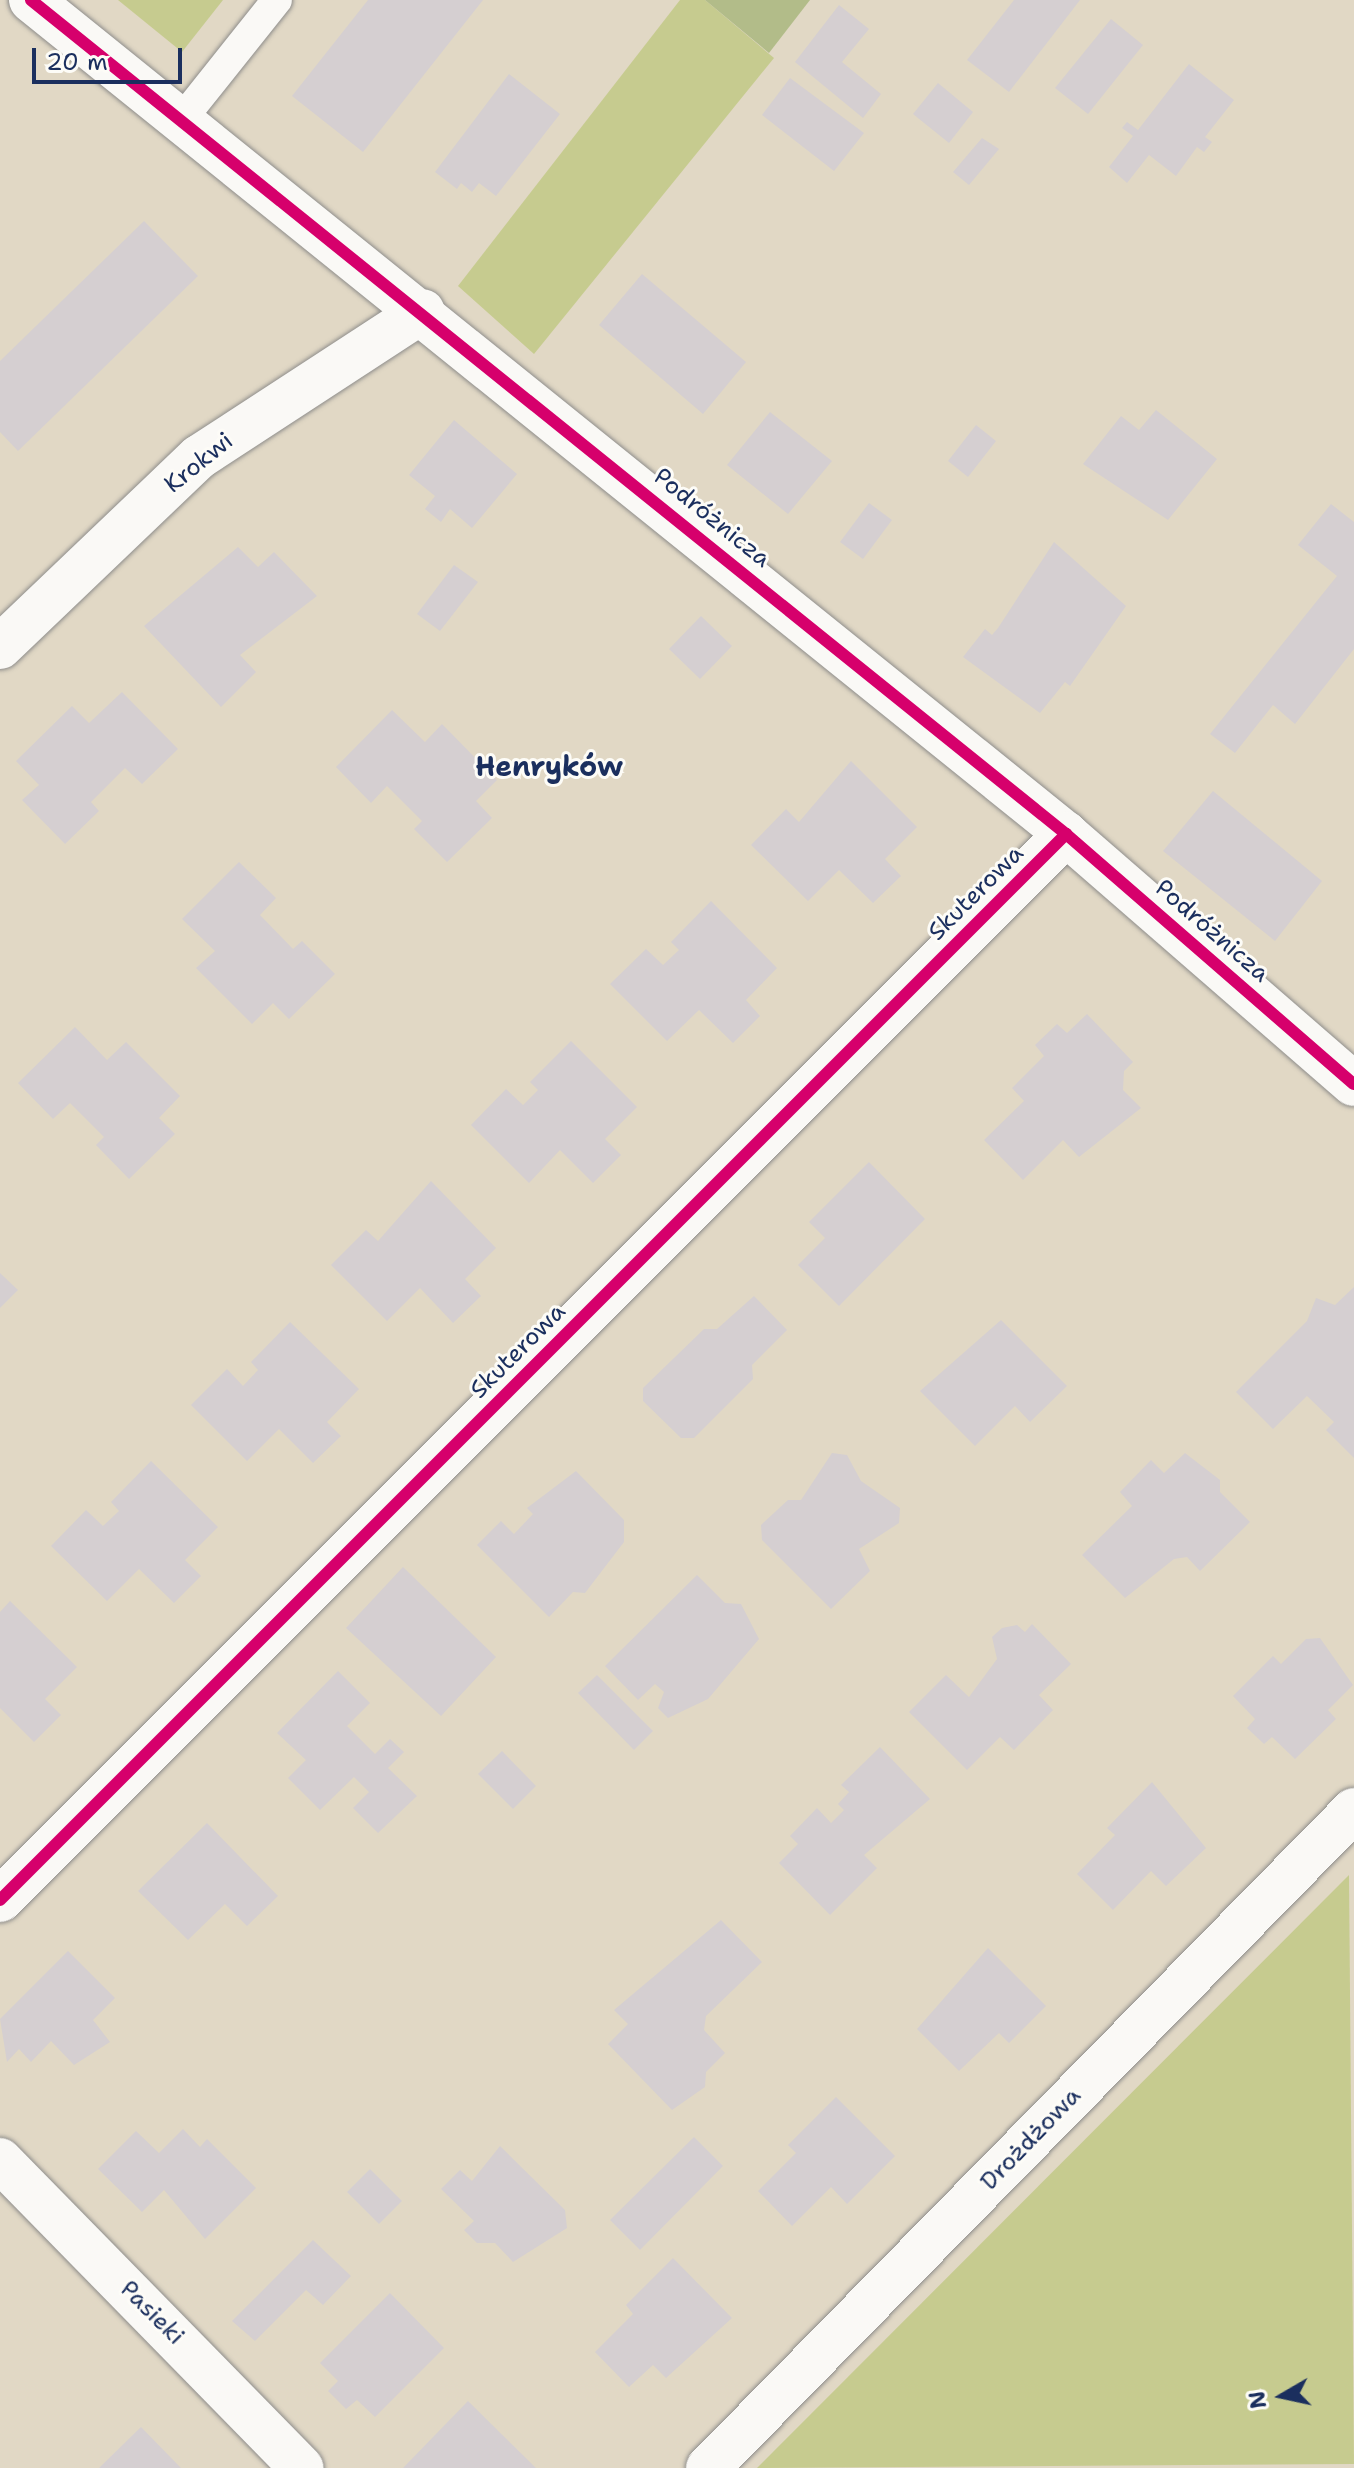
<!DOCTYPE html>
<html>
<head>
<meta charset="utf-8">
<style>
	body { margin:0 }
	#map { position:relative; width:1354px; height:2468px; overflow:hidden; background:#e1d8c5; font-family:"Shantell Sans",sans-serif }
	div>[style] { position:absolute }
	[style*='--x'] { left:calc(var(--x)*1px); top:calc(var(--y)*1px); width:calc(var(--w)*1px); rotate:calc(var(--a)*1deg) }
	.green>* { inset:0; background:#c6cb8f }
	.forest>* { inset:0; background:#b2bc89 }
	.building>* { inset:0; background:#d5cfd1 }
	.roads { filter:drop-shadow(0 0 2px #8e8d8b) drop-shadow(0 0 2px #8e8d8b) }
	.lane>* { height:30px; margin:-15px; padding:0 15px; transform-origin:15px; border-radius:15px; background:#faf9f6 }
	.street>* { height:44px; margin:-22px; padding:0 22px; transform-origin:22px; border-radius:22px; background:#faf9f6 }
	.cycleway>* { height:12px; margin:-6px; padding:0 6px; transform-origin:6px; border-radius:6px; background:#d6006c }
	span { translate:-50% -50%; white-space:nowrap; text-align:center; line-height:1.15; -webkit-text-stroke:6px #fdfcf7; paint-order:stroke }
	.street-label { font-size:24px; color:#1b2f5e }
	.quarter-label { font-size:28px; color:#1b2f5e; font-weight:700 }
	.north { position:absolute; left:1242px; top:2356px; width:80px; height:80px; -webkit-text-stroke:6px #fdfcf7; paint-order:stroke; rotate:261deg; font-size:22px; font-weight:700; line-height:32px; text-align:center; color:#1b2f5e }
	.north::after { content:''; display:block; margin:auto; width:28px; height:36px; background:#1b2f5e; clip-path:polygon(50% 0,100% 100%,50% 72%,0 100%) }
	.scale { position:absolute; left:32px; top:48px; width:150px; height:36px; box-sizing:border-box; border:4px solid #1b2f5e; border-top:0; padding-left:10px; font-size:24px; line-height:28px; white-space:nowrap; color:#1b2f5e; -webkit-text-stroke:6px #fdfcf7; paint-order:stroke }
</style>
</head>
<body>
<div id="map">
	<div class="green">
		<i style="clip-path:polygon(118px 0,223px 0,182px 52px)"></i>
		<i style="clip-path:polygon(680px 0,705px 0,774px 58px,534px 354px,458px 286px)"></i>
		<i style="clip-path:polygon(1349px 1875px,1354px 2464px,757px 2468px)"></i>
	</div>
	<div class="forest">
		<i style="clip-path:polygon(705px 0,810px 0,769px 53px)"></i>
	</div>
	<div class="building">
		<i style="clip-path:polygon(368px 0,483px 0,363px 152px,292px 96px)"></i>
		<i style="clip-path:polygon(1014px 0,1080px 0,1009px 92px,967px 60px)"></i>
		<i style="clip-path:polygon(839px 5px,869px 29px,842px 62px,881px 94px,863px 118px,795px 62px)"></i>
		<i style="clip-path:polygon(1111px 19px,1143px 45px,1088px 114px,1055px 88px)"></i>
		<i style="clip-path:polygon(1189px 64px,1234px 100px,1205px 137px,1212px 142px,1204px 152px,1197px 147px,1176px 176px,1149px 155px,1127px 183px,1109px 167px,1133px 136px,1122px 128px,1127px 122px,1138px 130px)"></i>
		<i style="clip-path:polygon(509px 74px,560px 114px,496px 196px,479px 183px,472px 192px,461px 183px,457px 189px,435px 172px)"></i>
		<i style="clip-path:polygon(790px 78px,864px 133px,834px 171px,762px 115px)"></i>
		<i style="clip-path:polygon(938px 83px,973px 112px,949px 143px,913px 114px)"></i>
		<i style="clip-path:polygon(982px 138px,999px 149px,969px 185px,953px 172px)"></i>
		<i style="clip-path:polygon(144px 221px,198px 276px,18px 451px,0 432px,0 361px)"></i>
		<i style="clip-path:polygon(642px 274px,746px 362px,703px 414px,599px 325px)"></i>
		<i style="clip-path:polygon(1156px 410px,1217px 459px,1168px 520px,1083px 464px,1121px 416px,1139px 430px)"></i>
		<i style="clip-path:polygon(770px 412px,832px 461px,788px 514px,727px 465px)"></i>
		<i style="clip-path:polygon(454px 420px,517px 474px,472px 528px,450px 509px,441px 522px,425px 509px,435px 496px,409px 475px)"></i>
		<i style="clip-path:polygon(976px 425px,996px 441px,968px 477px,948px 461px)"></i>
		<i style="clip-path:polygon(869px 503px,892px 520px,863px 559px,840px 542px)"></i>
		<i style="clip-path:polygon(1331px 504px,1354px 522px,1354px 649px,1295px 724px,1273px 705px,1235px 753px,1210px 734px,1337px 576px,1298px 545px)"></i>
		<i style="clip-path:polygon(1054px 542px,1126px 606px,1070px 686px,1065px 682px,1040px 713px,963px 657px,985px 629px,992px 635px,998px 628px)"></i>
		<i style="clip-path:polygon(238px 547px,258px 567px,274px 552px,317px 596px,240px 655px,256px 672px,221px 707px,144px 626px)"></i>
		<i style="clip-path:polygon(454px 565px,478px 582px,440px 631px,417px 614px)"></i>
		<i style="clip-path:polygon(701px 616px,732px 646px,700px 679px,669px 649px)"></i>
		<i style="clip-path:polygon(122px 692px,178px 749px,142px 784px,125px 768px,91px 802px,99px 811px,65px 844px,22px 800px,39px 785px,16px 761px,72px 706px,89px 723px)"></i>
		<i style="clip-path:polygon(392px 710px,425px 742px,442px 724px,497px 780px,476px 801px,492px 818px,447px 862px,414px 829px,422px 821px,387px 786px,371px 803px,336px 767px)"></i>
		<i style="clip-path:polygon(851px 761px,917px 827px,885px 859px,901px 876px,873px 903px,839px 870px,808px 901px,751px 845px,786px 809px,799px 822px)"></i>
		<i style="clip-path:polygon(1213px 791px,1322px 881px,1275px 941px,1163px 851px)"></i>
		<i style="clip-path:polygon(239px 862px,276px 898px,260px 915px,293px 949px,302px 941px,335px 974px,289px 1019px,273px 1003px,252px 1024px,196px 968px,215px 951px,182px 919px)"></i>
		<i style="clip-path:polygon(711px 901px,777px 968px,746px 1000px,760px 1016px,733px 1043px,699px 1010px,667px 1041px,610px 984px,646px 949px,663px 965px,679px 950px,671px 942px)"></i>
		<i style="clip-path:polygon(1087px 1014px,1133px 1062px,1124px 1071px,1123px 1090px,1141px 1108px,1079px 1157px,1063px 1140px,1023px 1180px,984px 1140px,1024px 1101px,1012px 1088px,1044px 1056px,1035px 1045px,1057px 1024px,1067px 1033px)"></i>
		<i style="clip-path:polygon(75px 1027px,107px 1060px,126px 1042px,180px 1096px,159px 1118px,175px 1134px,129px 1179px,96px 1145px,104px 1137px,70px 1103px,53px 1119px,18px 1083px)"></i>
		<i style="clip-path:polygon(571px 1041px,637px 1107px,605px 1139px,621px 1155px,593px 1183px,560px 1150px,529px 1183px,471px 1125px,506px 1089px,523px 1105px,538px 1090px,530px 1082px)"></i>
		<i style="clip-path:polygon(869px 1162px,925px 1219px,839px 1306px,798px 1265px,825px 1238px,809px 1222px)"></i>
		<i style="clip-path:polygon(431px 1181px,496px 1248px,465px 1279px,481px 1296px,453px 1323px,420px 1288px,387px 1321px,331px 1265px,366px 1230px,378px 1241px)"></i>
		<i style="clip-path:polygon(0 1273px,18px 1290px,0 1308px)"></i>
		<i style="clip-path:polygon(1354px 1287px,1354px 1458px,1326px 1430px,1334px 1422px,1307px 1396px,1273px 1429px,1236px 1392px,1307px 1321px,1316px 1298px,1335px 1305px)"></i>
		<i style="clip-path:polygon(754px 1296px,787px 1330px,752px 1365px,753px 1379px,694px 1438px,681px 1438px,643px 1401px,643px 1388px,704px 1329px,717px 1329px)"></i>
		<i style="clip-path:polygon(1001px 1320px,1067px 1386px,1030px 1422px,1015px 1406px,975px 1446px,920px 1391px)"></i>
		<i style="clip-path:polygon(290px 1322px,359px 1389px,327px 1422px,341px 1436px,313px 1463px,279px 1429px,247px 1461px,191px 1405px,227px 1369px,243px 1386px,258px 1370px,251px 1362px)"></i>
		<i style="clip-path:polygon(832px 1453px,847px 1455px,861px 1481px,900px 1508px,899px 1523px,859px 1549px,870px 1571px,831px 1609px,762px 1540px,761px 1525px,788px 1500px,801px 1500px)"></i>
		<i style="clip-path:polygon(1185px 1453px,1220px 1480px,1220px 1492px,1250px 1522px,1200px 1571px,1187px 1557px,1174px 1559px,1125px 1598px,1082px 1555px,1132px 1506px,1120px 1492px,1151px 1460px,1164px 1473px)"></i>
		<i style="clip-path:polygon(151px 1461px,218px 1527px,185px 1560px,201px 1576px,174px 1603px,139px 1569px,107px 1601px,51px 1546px,86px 1510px,103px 1526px,119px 1511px,111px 1502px)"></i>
		<i style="clip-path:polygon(576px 1471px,624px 1520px,624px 1542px,585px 1593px,573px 1592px,549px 1617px,477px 1545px,501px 1521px,514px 1534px,533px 1514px,527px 1508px)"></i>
		<i style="clip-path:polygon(403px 1567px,496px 1657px,441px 1716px,346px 1628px)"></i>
		<i style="clip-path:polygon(697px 1575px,725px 1603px,741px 1604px,759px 1639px,708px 1699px,668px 1718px,658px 1708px,664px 1692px,655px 1684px,638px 1700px,605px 1666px)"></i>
		<i style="clip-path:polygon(10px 1601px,77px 1667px,45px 1699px,61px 1715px,34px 1742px,0 1708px,0 1612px)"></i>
		<i style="clip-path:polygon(1032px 1624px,1071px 1664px,1039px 1695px,1053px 1710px,1014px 1750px,1000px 1737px,967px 1770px,909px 1712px,946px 1675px,969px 1697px,997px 1659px,992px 1637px,1002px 1628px,1017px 1625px,1025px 1632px)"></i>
		<i style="clip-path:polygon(1320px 1638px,1353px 1685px,1328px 1710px,1336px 1719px,1295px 1759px,1272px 1737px,1264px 1744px,1247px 1728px,1255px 1719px,1233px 1696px,1273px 1656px,1281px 1664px,1306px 1639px)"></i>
		<i style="clip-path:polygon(338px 1671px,370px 1703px,347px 1726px,375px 1754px,390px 1739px,404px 1752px,388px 1768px,417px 1796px,378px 1833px,353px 1808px,369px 1792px,354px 1777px,320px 1810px,288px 1778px,306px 1760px,277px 1733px)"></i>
		<i style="clip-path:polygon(597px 1675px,653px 1731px,634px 1750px,578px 1693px)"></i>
		<i style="clip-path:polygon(880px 1747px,930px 1799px,864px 1855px,877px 1868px,830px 1915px,779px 1863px,798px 1844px,790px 1836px,817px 1808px,831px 1823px,844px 1810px,838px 1804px,849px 1792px,841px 1785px)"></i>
		<i style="clip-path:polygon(502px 1751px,536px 1786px,513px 1809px,478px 1774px)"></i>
		<i style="clip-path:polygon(1152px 1782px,1206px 1848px,1166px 1886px,1151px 1871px,1113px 1910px,1077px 1874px,1115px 1835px,1107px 1828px)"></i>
		<i style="clip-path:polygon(207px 1823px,278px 1896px,247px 1926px,225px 1904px,188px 1940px,138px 1891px)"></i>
		<i style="clip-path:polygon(721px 1920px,762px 1962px,706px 2016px,704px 2030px,725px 2053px,706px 2072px,705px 2087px,672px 2110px,608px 2044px,628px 2024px,614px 2010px)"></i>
		<i style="clip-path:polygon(988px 1948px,1046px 2006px,1009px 2043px,999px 2033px,959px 2071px,917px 2029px)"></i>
		<i style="clip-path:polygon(68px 1951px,115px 1998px,93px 2020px,110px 2042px,74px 2065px,51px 2041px,31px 2062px,19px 2049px,7px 2062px,0 2019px)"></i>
		<i style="clip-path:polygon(836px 2097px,895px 2156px,847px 2204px,831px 2187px,792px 2226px,758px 2191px,796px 2153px,788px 2145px)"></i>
		<i style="clip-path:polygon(183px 2129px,200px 2147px,207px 2139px,256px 2188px,205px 2239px,164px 2190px,142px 2212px,98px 2169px,136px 2131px,159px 2153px)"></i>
		<i style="clip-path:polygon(694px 2137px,723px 2166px,640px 2250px,610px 2220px)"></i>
		<i style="clip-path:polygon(500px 2146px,565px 2210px,567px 2228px,513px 2262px,495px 2243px,477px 2243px,464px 2230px,474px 2221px,441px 2189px,460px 2170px,472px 2181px)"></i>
		<i style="clip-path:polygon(370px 2169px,402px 2201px,379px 2224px,347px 2192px)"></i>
		<i style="clip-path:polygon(313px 2240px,351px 2276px,323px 2305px,306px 2290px,255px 2341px,232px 2321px)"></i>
		<i style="clip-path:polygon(673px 2258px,732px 2318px,666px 2378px,653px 2365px,629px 2387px,595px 2352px,633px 2314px,626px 2305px)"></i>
		<i style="clip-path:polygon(390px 2293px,444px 2348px,375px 2417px,357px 2400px,346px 2409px,328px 2391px,338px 2381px,320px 2363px)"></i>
		<i style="clip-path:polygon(468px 2401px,536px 2468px,403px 2468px)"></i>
		<i style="clip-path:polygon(141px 2427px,181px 2468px,99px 2468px)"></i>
	</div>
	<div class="roads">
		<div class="lane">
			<i style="--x:182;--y:119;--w:152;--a:-51.4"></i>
		</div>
		<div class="street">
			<i style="--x:31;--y:0;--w:1329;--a:38.86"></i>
			<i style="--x:1066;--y:834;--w:381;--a:41"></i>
			<i style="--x:0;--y:647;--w:275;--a:-43.7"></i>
			<i style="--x:199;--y:457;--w:267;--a:-33.1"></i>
			<i style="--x:0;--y:1900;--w:1508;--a:-45"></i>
			<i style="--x:0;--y:2160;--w:431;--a:45.6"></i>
			<i style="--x:708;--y:2468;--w:922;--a:-45.53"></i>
		</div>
	</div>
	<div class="cycleway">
		<i style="--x:31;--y:0;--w:1329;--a:38.86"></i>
		<i style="--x:1066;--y:834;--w:381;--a:41"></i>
		<i style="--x:0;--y:1900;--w:1508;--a:-45"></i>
	</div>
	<div class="street-label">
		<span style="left:199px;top:463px;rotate:-39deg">Krokwi</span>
		<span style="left:712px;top:518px;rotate:39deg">Podróżnicza</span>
		<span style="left:976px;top:893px;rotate:-45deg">Skuterowa</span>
		<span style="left:1212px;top:931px;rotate:41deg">Podróżnicza</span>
		<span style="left:518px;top:1351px;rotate:-45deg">Skuterowa</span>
		<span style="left:1031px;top:2139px;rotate:-46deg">Drożdżowa</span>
		<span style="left:152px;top:2313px;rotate:45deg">Pasieki</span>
	</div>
	<div class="quarter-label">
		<span style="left:549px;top:766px">Henryków</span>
	</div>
	<div class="north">N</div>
	<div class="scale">20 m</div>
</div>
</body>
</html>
